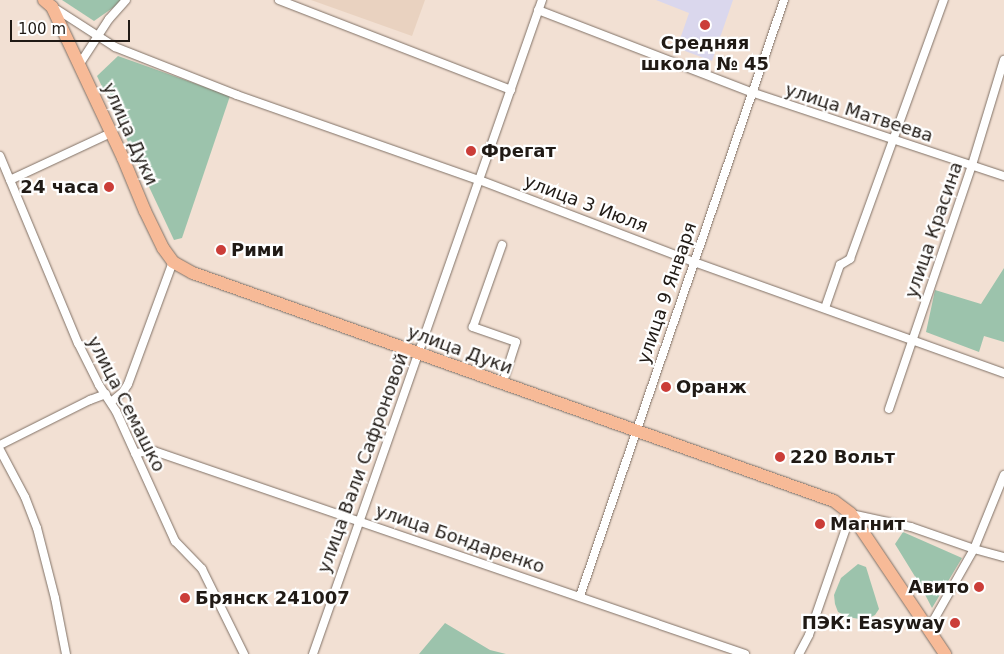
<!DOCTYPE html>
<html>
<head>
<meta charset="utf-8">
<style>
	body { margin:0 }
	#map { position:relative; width:1004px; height:654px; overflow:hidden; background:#f2e0d3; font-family:"DejaVu Sans",sans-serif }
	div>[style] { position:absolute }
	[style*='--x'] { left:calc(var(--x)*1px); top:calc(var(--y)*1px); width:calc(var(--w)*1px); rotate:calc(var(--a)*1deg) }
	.built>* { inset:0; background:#e9d2c0 }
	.education>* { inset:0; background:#dad7ed }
	.green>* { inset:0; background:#9cc3ac }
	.roads { filter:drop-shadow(0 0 1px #807166) drop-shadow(0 0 1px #807166) }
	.minor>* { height:8px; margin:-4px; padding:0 4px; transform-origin:4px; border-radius:4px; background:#fff }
	.primary>* { height:12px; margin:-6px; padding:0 6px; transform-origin:6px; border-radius:6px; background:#f7ba97 }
	.dots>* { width:14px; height:14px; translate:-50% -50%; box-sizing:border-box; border:2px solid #fff; border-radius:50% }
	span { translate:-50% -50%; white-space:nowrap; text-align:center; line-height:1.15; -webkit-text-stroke:4.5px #fff; paint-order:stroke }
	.poi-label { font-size:18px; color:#201a15; font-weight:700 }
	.left { translate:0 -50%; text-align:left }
	.right { translate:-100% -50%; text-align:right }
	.street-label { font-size:18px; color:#201a15 }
	.scale { position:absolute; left:10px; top:20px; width:120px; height:22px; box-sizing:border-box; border:2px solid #201a15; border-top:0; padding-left:6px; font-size:15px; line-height:18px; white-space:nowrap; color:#201a15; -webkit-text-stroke:4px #fff; paint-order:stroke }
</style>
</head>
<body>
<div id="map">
	<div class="built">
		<i style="clip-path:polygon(311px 0,425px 0,412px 36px)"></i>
	</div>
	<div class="education">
		<i style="clip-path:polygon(656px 0,733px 0,712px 61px,677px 48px,689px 13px)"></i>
	</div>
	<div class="green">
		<i style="clip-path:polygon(62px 0,124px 0,94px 21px)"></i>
		<i style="clip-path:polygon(118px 56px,230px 96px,182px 238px,174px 240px,97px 76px)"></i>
		<i style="clip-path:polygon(1004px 268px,1004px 342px,984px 336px,979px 352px,926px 332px,935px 290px,981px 304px)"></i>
		<i style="clip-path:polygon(903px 532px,962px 558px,932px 608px,919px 583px,895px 544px)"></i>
		<i style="clip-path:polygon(858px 564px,866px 567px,879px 609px,875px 615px,865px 620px,848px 617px,838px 612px,835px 604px,834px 595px,841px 578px)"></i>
		<i style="clip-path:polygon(445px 623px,490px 650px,506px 654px,419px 654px)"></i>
	</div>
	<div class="roads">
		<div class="minor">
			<i style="--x:279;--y:0;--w:249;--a:21.2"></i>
			<i style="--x:53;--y:7;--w:74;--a:32.8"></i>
			<i style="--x:115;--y:47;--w:131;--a:21.5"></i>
			<i style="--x:237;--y:95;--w:256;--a:19.4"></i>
			<i style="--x:479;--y:180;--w:230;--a:20.9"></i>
			<i style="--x:694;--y:262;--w:329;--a:19.7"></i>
			<i style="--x:538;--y:10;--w:228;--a:21.1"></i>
			<i style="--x:751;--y:92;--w:267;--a:18.4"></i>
			<i style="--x:79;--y:65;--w:55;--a:-56.9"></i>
			<i style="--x:109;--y:19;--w:25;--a:-48"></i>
			<i style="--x:0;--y:156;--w:203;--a:67.4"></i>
			<i style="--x:78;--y:343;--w:47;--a:63.4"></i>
			<i style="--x:99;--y:385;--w:31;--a:57"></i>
			<i style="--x:116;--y:411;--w:143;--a:65.6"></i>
			<i style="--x:175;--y:541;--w:39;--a:46"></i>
			<i style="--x:202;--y:569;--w:95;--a:63.7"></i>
			<i style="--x:10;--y:180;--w:111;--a:-25"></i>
			<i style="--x:825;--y:308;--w:46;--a:-70.8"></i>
			<i style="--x:840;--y:265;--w:12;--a:-31"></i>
			<i style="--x:850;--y:259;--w:276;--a:-70.1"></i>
			<i style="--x:502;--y:385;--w:45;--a:-72"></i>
			<i style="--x:516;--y:342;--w:46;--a:-160.8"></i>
			<i style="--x:473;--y:327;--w:87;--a:-70.5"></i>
			<i style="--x:111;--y:402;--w:16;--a:-40"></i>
			<i style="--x:123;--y:392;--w:9;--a:-58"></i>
			<i style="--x:128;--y:384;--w:130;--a:-69.8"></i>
			<i style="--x:889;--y:409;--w:258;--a:-71.2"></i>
			<i style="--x:972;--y:165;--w:110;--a:-73.1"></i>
			<i style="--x:0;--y:445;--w:101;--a:-26.6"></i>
			<i style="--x:90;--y:400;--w:17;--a:-21"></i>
			<i style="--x:0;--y:450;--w:53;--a:62"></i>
			<i style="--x:25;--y:497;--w:33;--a:69"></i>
			<i style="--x:37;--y:528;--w:72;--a:75.6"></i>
			<i style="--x:55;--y:598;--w:57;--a:78.9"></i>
			<i style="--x:135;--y:453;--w:19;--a:-6"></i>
			<i style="--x:154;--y:451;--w:625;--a:18.96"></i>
			<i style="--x:580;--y:596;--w:630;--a:-71.1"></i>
			<i style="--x:928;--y:630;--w:93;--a:-60.4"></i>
			<i style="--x:974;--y:549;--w:80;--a:-67.9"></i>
			<i style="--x:313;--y:654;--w:693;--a:-70.7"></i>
			<i style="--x:799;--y:654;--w:21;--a:-62"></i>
			<i style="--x:809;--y:635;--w:128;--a:-70.9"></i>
			<i style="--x:851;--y:514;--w:61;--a:12.2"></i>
			<i style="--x:911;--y:527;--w:67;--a:19.2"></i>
			<i style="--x:974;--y:549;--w:31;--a:15"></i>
		</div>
		<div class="primary">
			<i style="--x:44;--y:0;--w:11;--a:41"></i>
			<i style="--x:52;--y:7;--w:167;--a:64.8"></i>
			<i style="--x:123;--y:158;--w:57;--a:67.5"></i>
			<i style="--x:145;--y:211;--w:41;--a:64.1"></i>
			<i style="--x:163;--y:248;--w:17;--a:54"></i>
			<i style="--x:173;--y:262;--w:23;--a:29"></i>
			<i style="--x:193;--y:273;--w:680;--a:19.58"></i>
			<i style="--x:834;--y:501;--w:21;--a:37"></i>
			<i style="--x:851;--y:514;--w:169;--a:56.1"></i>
		</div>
	</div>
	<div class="dots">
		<i style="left:705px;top:25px;background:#cb3d38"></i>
		<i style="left:471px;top:151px;background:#cb3d38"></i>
		<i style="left:109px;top:187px;background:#cb3d38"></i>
		<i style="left:221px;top:250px;background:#cb3d38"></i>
		<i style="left:666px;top:387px;background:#cb3d38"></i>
		<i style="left:780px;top:457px;background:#cb3d38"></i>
		<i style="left:820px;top:524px;background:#cb3d38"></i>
		<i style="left:979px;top:587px;background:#cb3d38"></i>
		<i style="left:185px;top:598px;background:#cb3d38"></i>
		<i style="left:955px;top:623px;background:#cb3d38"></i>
	</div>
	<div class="poi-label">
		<span style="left:705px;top:54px">Средняя<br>школа № 45</span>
		<span class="left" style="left:481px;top:151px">Фрегат</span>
		<span class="right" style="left:99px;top:187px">24 часа</span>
		<span class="left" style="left:231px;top:250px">Рими</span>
		<span class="left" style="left:676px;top:387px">Оранж</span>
		<span class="left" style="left:790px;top:457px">220 Вольт</span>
		<span class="left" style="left:830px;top:524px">Магнит</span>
		<span class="right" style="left:969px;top:587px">Авито</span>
		<span class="left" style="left:195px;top:598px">Брянск 241007</span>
		<span class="right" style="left:945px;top:623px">ПЭК: Easyway</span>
	</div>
	<div class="street-label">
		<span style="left:859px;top:113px;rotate:18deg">улица Матвеева</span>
		<span style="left:130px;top:134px;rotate:66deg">улица Дуки</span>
		<span style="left:586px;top:204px;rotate:21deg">улица 3 Июля</span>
		<span style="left:934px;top:230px;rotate:-71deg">улица Красина</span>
		<span style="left:667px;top:293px;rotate:-71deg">улица 9 Января</span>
		<span style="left:460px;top:350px;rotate:20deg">улица Дуки</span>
		<span style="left:126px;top:404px;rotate:63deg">улица Семашко</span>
		<span style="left:363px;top:463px;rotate:-70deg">улица Вали Сафроновой</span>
		<span style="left:460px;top:539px;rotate:19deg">улица Бондаренко</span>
	</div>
	<div class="scale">100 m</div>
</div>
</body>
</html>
